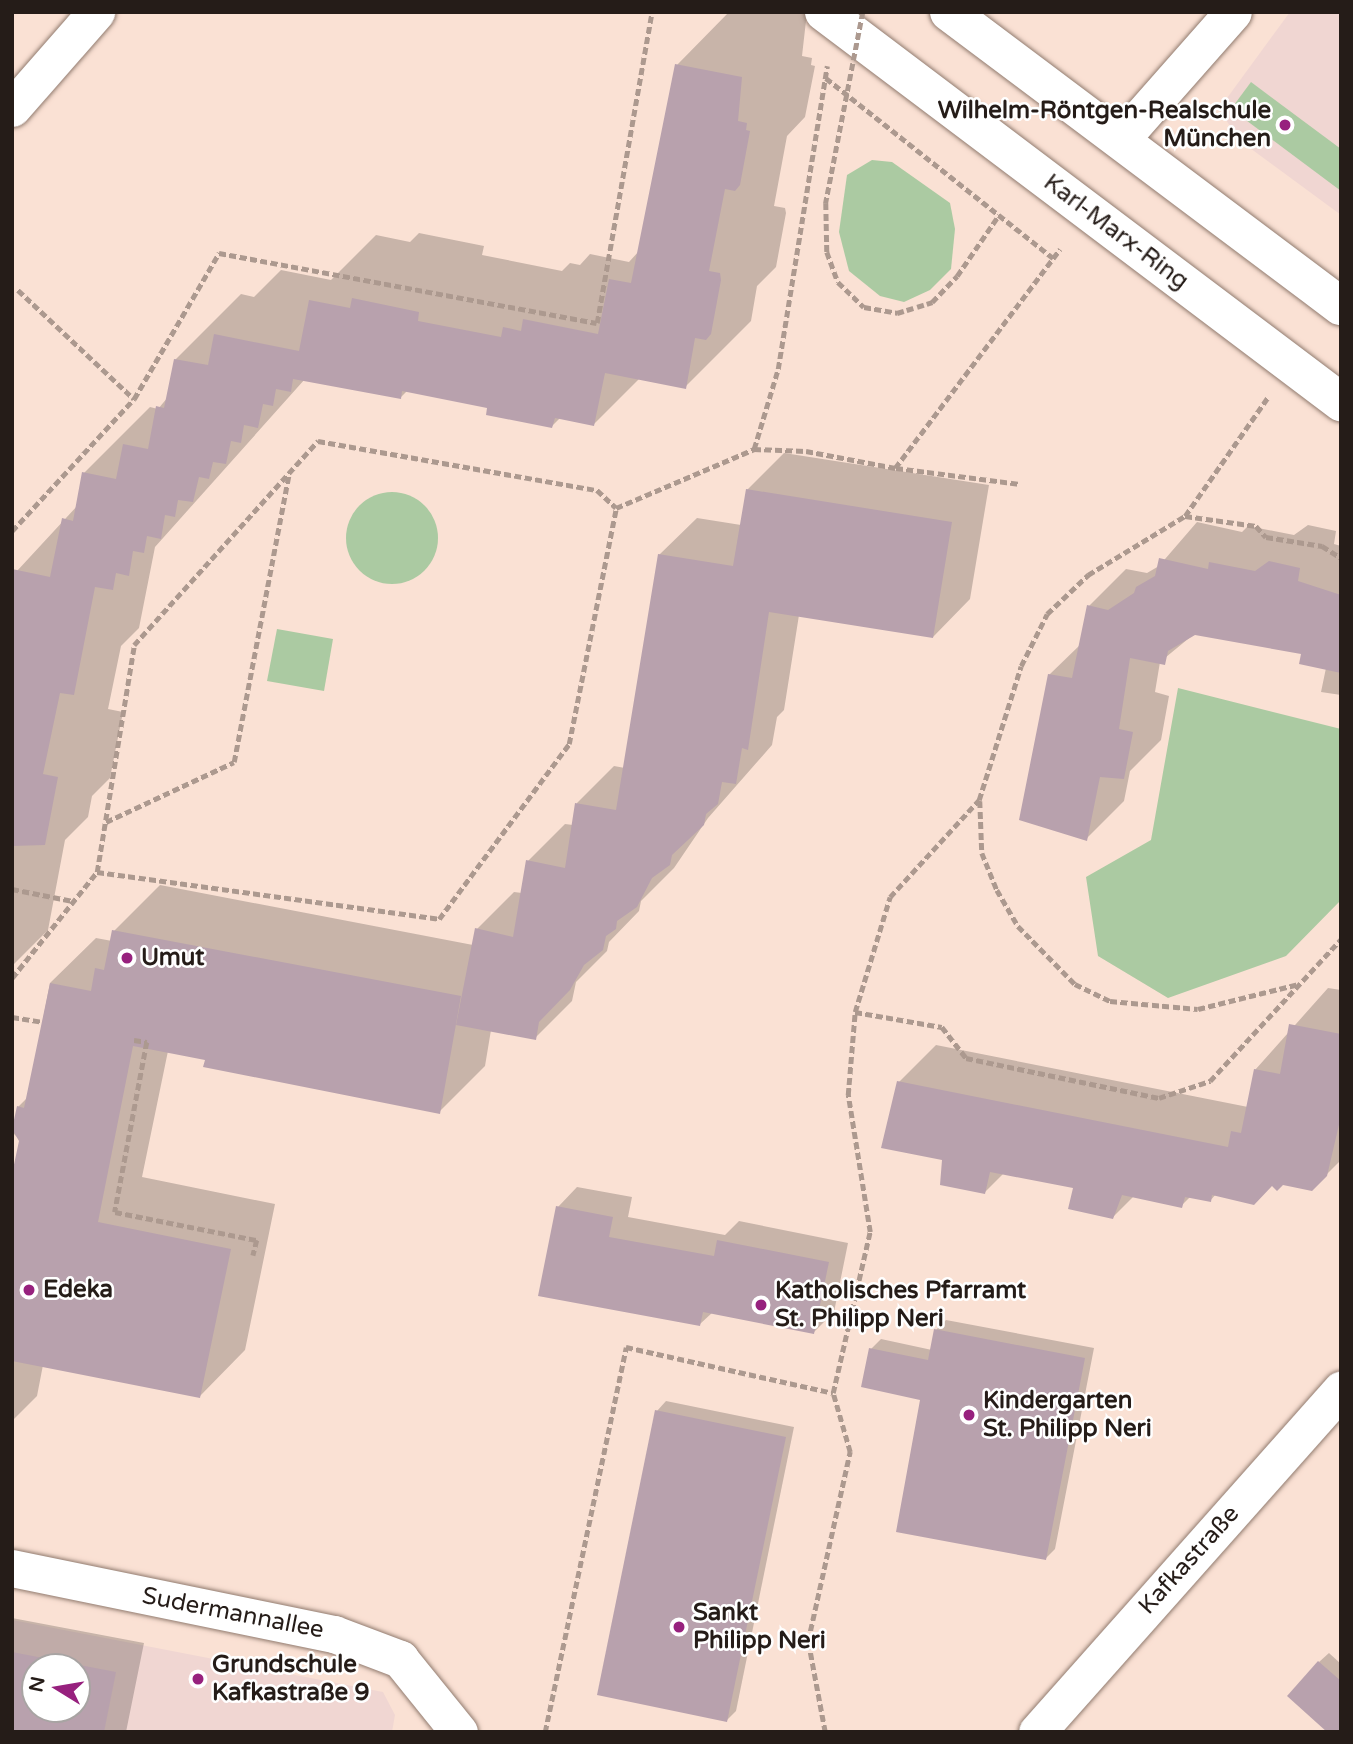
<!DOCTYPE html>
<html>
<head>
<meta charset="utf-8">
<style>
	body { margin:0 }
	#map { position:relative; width:1353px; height:1744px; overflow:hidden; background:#fae1d4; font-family:"Varela Round",sans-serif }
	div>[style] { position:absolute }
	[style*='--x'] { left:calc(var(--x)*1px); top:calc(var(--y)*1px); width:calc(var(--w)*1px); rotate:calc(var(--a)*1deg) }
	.education>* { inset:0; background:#f0d6d2 }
	.green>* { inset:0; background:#abcaa2 }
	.round { border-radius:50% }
	.shadow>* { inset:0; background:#0003 }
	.building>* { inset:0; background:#b8a1ad }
	.path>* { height:4.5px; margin-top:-2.25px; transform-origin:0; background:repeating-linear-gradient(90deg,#ac998f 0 7px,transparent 0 10.5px) }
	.roads { filter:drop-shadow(0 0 2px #917b6f) drop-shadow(0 0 2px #917b6f) }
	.street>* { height:37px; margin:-18.5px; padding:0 18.5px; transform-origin:18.5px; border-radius:18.5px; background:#fff }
	.secondary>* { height:38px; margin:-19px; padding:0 19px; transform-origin:19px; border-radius:19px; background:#fff }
	.path-bridge>* { height:4.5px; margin-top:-2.25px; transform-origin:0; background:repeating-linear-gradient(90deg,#ac998f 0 7px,transparent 0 10.5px) }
	.dots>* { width:19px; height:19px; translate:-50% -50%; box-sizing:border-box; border:4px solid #fff; border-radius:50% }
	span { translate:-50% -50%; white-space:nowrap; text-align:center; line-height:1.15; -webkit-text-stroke:5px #fff; paint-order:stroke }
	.poi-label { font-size:24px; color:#251c18; font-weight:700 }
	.right { translate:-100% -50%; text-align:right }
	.left { translate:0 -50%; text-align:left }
	.street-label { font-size:24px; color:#251c18 }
	.frame { position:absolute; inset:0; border:14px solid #251c18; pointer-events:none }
	.north { position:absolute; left:21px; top:1653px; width:70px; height:70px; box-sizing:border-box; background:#fff; border:2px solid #a8a4a3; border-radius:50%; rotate:281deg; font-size:19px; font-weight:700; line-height:28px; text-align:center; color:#251c18 }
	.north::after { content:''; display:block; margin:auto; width:24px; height:32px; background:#97217e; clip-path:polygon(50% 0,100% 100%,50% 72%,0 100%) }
</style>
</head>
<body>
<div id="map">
	<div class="education">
		<i style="clip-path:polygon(1290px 12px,1341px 12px,1341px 215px,1239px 140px,1219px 109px)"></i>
		<i style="clip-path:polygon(evenodd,12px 1620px,383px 1692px,395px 1715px,392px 1732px,12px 1732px,12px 1620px,35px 1667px,77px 1667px,77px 1709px,35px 1709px,35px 1667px)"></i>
	</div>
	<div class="green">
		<i style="clip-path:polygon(1251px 82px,1341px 149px,1341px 191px,1231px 109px)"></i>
		<i style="clip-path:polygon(872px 160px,892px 162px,950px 203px,955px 229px,951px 269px,930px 290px,904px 302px,880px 296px,849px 271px,839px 232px,847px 175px)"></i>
		<i class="round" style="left:346px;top:492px;width:92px;height:92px"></i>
		<i style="clip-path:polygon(277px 629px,333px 639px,324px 691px,267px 681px)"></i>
		<i style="clip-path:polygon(1178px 688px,1341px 729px,1341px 900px,1286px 956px,1168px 998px,1098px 956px,1086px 877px,1151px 840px)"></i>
	</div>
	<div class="shadow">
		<i style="clip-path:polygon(729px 12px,807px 12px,802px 56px,812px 58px,811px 65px,815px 66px,805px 117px,787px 136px,774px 206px,785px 208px,786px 213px,776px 267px,757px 286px,751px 321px,685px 387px,640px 378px,594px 424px,561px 417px,552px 426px,489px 407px,407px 391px,400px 398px,305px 379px,155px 547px,139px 628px,121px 646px,108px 709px,123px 712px,110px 778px,92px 796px,88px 817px,65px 840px,48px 930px,12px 966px,12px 594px,17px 571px,78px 505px,84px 473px,150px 407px,158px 409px,168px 397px,175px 360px,241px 294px,254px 297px,281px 270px,331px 280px,376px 235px,410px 242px,419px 233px,484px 246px,482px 255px,562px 271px,570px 263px,580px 265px,590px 254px,629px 262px,639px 251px,677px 65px)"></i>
		<i style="clip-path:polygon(784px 453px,989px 485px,970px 599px,933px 637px,799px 615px,784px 710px,777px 717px,772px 745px,708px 818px,674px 868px,641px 901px,639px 911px,609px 942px,607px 951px,576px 982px,572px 1001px,535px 1038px,491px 1030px,485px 1066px,439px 1112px,168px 1051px,142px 1177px,275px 1204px,245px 1350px,200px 1396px,43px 1365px,37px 1396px,12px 1421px,12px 1184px,21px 1141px,13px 1133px,18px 1107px,28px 1097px,50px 983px,96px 938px,112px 941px,114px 931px,160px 885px,473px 945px,477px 929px,514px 892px,522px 893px,528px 861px,565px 824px,573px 825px,577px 803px,614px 766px,625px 768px,659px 555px,697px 518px,741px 525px,747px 490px)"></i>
		<i style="clip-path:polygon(1197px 522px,1242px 532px,1248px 526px,1294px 535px,1308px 525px,1336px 531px,1334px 544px,1341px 546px,1341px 695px,1321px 692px,1326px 668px,1303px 652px,1194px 634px,1160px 662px,1155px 692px,1169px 696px,1161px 740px,1130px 771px,1124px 801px,1086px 839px,1049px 675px,1082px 643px,1089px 606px,1126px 569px,1147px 573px,1159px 566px)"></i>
		<i style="clip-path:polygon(1328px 988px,1341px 990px,1341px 1160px,1312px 1189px,1282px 1183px,1216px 1194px,1210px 1201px,1191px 1196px,1181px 1206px,1134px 1196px,1113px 1217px,1075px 1187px,1004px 1173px,985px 1192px,943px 1159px,899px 1082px,936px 1045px,1248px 1107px,1255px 1070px)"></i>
		<i style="clip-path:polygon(577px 1187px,632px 1197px,628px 1217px,725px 1235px,739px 1221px,848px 1243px,834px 1312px,814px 1332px,713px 1312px,700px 1324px,558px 1207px)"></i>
		<i style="clip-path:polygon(946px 1320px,1094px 1348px,1055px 1549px,1046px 1558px,922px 1399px,871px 1349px,881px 1339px,932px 1350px,936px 1330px)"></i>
		<i style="clip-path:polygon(666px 1401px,794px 1427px,736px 1711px,727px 1720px,657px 1411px)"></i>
		<i style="clip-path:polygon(evenodd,12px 1618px,144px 1643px,126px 1732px,12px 1732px,12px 1618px,35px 1667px,77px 1667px,77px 1709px,35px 1709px,35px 1667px)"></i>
		<i style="clip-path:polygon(1329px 1653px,1341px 1664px,1341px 1719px,1319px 1662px)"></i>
	</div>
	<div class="building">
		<i style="clip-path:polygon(675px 64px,742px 77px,738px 121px,747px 123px,746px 130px,750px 131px,740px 185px,735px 191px,725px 189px,709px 271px,720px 273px,721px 280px,711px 334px,706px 340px,695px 338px,686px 389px,605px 373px,594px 426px,555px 418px,552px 428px,486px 415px,487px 408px,402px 391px,401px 399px,293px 379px,291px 392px,276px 389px,273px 406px,263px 404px,258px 428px,244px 425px,241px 443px,231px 441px,226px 464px,213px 462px,209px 479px,199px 477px,193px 502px,178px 500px,175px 517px,165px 515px,161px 539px,147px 536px,144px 553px,133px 551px,129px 576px,116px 573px,113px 590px,95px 587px,74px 695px,60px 693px,43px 774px,58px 777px,45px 845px,12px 846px,12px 569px,50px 577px,62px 518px,73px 521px,82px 472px,116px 479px,123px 444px,148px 449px,156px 406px,164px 408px,174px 359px,208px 365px,214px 334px,299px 351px,309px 300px,350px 308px,352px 298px,419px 312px,418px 321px,501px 337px,503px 327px,521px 331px,523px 319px,598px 334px,609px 279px,631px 283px)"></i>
		<i style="clip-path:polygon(746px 489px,952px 522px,933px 638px,769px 612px,748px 750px,742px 748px,736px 784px,722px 782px,718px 804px,706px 814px,704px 825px,672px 855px,670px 865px,652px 878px,637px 907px,617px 921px,616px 929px,606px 936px,603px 950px,584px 965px,570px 990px,539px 1022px,536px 1040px,456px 1025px,475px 928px,513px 937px,526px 860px,565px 868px,575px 803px,616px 810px,658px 554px,733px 566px)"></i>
		<i style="clip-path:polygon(1159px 558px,1208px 569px,1209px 562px,1255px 571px,1269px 561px,1300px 568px,1298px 581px,1341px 595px,1341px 673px,1299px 664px,1301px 654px,1195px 635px,1168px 651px,1165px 665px,1130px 658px,1119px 729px,1133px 732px,1124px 779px,1100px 777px,1087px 841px,1019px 820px,1048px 674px,1072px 678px,1087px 605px,1108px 610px,1134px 593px,1136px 587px,1155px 576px)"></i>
		<i style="clip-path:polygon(112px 930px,461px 996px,440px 1114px,203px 1067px,205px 1060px,133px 1046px,98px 1222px,231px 1249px,200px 1398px,12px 1361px,12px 1174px,19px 1141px,12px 1129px,17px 1106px,24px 1108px,50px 983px,91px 991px,95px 968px,104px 970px)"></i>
		<i style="clip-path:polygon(1289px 1024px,1341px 1034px,1341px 1116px,1327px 1176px,1312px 1191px,1283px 1185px,1277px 1191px,1272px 1186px,1254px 1205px,1212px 1195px,1211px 1202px,1185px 1197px,1182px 1208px,1122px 1195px,1113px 1219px,1068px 1209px,1073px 1188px,990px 1172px,985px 1194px,940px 1185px,942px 1160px,881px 1148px,897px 1081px,1228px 1147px,1231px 1131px,1241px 1133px,1254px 1069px,1280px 1074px)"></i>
		<i style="clip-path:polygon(556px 1206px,613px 1217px,609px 1237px,714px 1256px,717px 1240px,829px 1262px,814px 1334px,703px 1312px,700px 1326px,538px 1296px)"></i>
		<i style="clip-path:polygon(934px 1329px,1085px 1358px,1046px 1560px,896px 1532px,920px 1400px,861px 1387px,869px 1348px,928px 1360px)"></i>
		<i style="clip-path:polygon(655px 1410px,786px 1437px,727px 1722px,597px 1695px)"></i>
		<i style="clip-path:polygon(evenodd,12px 1652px,116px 1672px,104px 1732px,12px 1732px,12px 1652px,35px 1667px,77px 1667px,77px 1709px,35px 1709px,35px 1667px)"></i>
		<i style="clip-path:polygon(1318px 1661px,1341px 1681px,1341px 1732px,1327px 1732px,1287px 1696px)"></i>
	</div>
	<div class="path">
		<i style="--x:826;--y:78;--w:290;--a:38.4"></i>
		<i style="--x:18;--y:290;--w:159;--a:43.2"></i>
		<i style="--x:932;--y:302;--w:36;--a:-46"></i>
		<i style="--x:957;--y:276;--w:74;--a:-55.5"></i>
		<i style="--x:754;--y:449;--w:52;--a:2.2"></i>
		<i style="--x:806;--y:451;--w:91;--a:10.8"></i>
		<i style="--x:895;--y:468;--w:274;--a:-53"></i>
		<i style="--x:896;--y:468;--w:125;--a:7.4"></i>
		<i style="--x:1185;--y:516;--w:72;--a:8"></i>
		<i style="--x:1256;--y:526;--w:15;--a:48"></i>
		<i style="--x:1266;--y:537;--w:57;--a:9.1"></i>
		<i style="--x:1322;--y:546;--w:22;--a:32"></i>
		<i style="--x:12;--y:531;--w:180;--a:-47.3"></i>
		<i style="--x:134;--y:399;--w:169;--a:-59.8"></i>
		<i style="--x:219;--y:253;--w:384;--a:10.5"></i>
		<i style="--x:597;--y:323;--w:316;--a:-80"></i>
		<i style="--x:980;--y:801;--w:52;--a:87.8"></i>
		<i style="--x:982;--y:853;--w:40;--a:68"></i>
		<i style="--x:997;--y:890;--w:42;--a:59.7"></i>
		<i style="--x:1018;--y:926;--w:81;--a:45.5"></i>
		<i style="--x:1075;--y:984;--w:39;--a:26"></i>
		<i style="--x:1110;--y:1001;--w:88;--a:5.2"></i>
		<i style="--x:1198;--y:1009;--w:104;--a:-13.9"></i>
		<i style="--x:106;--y:822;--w:141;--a:-25.1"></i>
		<i style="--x:234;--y:762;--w:294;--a:-79.2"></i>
		<i style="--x:97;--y:872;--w:230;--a:-80.7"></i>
		<i style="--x:134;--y:645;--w:275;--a:-48"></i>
		<i style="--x:318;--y:441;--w:283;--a:10"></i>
		<i style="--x:597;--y:490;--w:26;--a:43"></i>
		<i style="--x:12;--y:889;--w:62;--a:11.1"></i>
		<i style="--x:12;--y:978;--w:136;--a:-51.3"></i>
		<i style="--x:97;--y:872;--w:345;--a:7.8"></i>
		<i style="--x:439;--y:919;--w:218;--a:-53.4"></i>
		<i style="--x:569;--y:744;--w:241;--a:-78.7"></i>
		<i style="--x:616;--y:508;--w:150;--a:-23.1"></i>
		<i style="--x:754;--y:449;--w:84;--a:-73.3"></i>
		<i style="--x:778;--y:369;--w:307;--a:-80.8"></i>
		<i style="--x:855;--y:1012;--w:88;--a:9.8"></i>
		<i style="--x:942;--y:1027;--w:39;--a:52"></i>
		<i style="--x:966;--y:1058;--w:197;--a:11.7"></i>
		<i style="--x:1159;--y:1098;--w:54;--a:-18.4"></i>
		<i style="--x:1210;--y:1081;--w:193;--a:-47.3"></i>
		<i style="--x:12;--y:1017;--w:31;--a:9"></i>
		<i style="--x:134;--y:1040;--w:13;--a:9"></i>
		<i style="--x:147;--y:1042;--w:173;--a:100.7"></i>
		<i style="--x:115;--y:1212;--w:145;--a:11.2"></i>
		<i style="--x:257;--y:1240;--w:16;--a:104"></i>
		<i style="--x:545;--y:1732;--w:393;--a:-78.1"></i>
		<i style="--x:626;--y:1347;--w:212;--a:12.5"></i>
		<i style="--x:825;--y:1732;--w:93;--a:-100.6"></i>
		<i style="--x:808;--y:1641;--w:194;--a:-77.5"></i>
		<i style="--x:850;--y:1452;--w:61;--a:-106.1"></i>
		<i style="--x:833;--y:1393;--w:165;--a:-77.1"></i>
		<i style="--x:870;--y:1232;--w:139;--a:-99.1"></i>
		<i style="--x:848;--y:1095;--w:83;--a:-85.2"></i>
		<i style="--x:855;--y:1012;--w:120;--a:-73.1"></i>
		<i style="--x:890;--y:897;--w:132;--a:-47.5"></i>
		<i style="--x:979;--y:800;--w:140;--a:-72.6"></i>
		<i style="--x:1021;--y:666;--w:58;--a:-63.4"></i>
		<i style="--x:1047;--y:614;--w:57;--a:-43.6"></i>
		<i style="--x:1088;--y:575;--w:114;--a:-31.3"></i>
		<i style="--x:1185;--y:516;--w:145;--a:-55.1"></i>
	</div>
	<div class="roads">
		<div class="street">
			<i style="--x:12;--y:108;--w:128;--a:-48.8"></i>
			<i style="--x:1121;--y:139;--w:169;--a:-48.6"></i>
			<i style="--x:12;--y:1568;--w:329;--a:11.6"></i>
			<i style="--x:334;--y:1634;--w:71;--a:20.7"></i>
			<i style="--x:400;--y:1659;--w:94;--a:51.1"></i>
			<i style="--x:1037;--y:1732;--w:458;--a:-48.4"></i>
		</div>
		<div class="secondary">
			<i style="--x:824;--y:12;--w:648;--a:37.03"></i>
			<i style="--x:949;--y:12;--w:490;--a:36.9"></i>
		</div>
	</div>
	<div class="path-bridge">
		<i style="--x:863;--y:12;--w:195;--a:101"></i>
		<i style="--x:826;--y:203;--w:49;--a:88.8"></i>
		<i style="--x:827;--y:252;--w:32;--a:70"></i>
		<i style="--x:838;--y:282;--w:36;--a:44"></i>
		<i style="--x:864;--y:307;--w:34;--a:10"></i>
		<i style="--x:897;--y:313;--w:37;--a:-17"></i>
	</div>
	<div class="dots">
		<i style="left:1285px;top:125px;background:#97217e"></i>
		<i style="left:127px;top:958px;background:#97217e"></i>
		<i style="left:29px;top:1290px;background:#97217e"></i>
		<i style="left:761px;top:1305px;background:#97217e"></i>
		<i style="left:969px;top:1415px;background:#97217e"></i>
		<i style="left:679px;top:1627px;background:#97217e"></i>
		<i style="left:198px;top:1679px;background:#97217e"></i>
	</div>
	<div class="poi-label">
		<span class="right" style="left:1271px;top:125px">Wilhelm-Röntgen-Realschule<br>München</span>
		<span class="left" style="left:141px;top:958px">Umut</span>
		<span class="left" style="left:43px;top:1290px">Edeka</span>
		<span class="left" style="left:775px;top:1305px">Katholisches Pfarramt<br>St. Philipp Neri</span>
		<span class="left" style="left:983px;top:1415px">Kindergarten<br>St. Philipp Neri</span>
		<span class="left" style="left:693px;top:1627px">Sankt<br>Philipp Neri</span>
		<span class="left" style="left:212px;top:1679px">Grundschule<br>Kafkastraße 9</span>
	</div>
	<div class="street-label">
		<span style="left:1116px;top:232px;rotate:37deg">Karl-Marx-Ring</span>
		<span style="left:1189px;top:1560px;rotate:-48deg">Kafkastraße</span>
		<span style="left:233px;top:1613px;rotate:11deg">Sudermannallee</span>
	</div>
	<div class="frame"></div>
	<div class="north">N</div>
</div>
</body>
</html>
